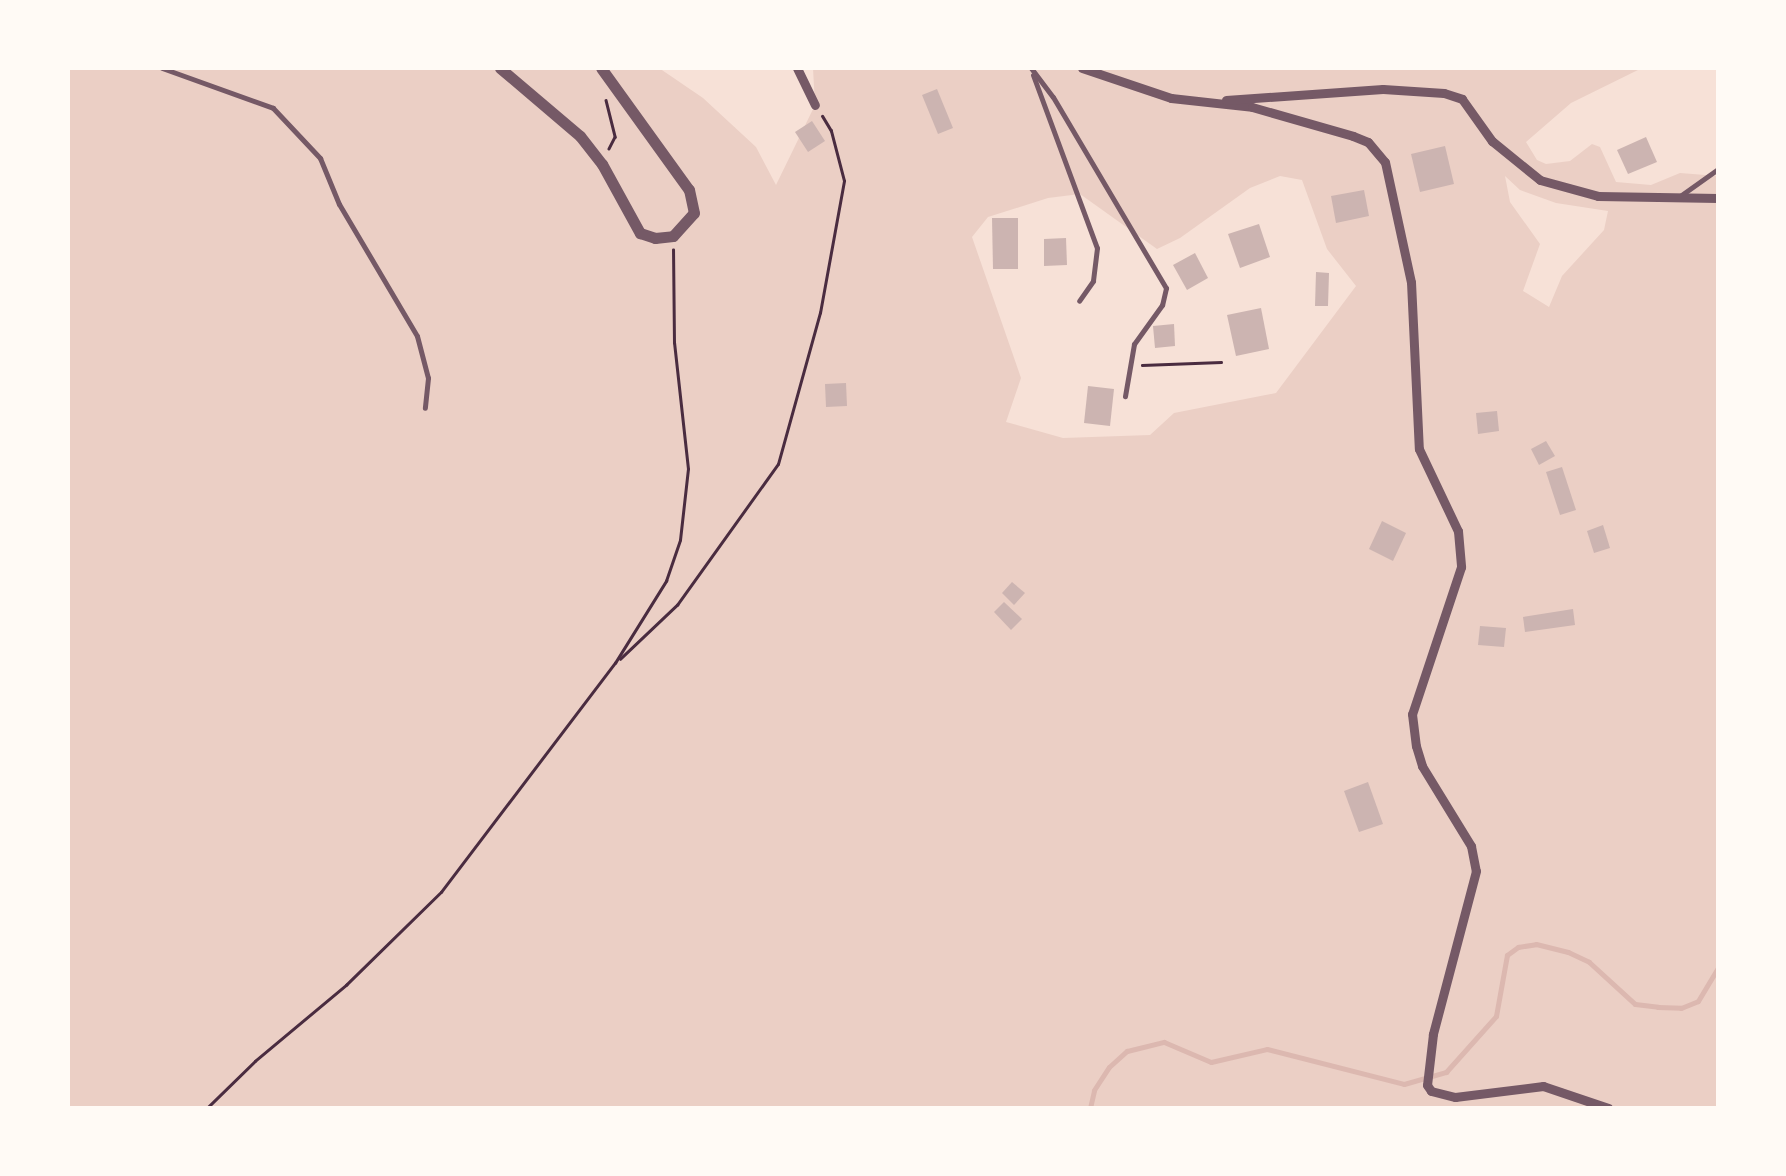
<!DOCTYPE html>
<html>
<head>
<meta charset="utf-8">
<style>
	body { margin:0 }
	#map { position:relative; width:1786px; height:1176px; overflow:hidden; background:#f7e1d7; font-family:Barlow,sans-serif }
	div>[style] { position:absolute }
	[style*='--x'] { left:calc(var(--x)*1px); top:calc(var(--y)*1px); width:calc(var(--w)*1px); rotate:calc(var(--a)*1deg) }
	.green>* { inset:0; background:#ebcfc5 }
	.stream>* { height:5px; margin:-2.5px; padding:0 2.5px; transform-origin:2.5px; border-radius:2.5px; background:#dcb8b0 }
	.building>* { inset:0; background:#ccb4b1 }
	.path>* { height:2.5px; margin:-1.25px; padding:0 1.25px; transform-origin:1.25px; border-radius:1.25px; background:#4a2c40 }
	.service>* { height:5px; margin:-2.5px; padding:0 2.5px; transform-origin:2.5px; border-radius:2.5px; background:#755966 }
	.minor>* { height:9px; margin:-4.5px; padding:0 4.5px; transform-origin:4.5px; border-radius:4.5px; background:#755966 }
	.tertiary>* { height:11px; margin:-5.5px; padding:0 5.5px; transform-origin:5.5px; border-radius:5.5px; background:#755966 }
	span { translate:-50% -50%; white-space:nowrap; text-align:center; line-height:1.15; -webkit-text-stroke:8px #fffaf5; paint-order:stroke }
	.frame { position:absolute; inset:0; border:70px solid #fffaf5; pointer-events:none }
</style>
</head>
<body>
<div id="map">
	<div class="green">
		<i style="clip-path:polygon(evenodd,68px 68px,659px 68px,703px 98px,756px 147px,776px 185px,815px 105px,813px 68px,1642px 68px,1571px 103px,1526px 142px,1537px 160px,1546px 164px,1570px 161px,1592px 144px,1600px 147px,1616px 182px,1651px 185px,1680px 173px,1718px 176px,1718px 1108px,68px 1108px,68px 68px,1280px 176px,1302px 180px,1327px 249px,1356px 286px,1276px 393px,1174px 413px,1150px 435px,1063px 438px,1006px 422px,1021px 378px,972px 237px,988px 217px,1048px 198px,1080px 194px,1157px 249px,1180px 238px,1250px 188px,1280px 176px,68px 68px,1505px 176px,1520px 190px,1556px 203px,1608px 211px,1604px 230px,1562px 276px,1549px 307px,1523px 291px,1540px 244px,1510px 202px,1505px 176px)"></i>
	</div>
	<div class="stream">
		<i style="--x:1090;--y:1108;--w:18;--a:-77"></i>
		<i style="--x:1094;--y:1090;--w:27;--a:-57"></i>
		<i style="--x:1109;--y:1067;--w:24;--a:-42"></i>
		<i style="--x:1127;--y:1051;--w:38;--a:-14"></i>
		<i style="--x:1164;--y:1042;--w:51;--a:23.1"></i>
		<i style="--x:1211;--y:1062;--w:57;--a:-13.1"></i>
		<i style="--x:1267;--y:1049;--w:141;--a:14.3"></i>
		<i style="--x:1404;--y:1084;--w:44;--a:-15.9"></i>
		<i style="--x:1446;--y:1072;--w:75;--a:-48.2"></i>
		<i style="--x:1496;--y:1016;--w:62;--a:-79.8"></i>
		<i style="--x:1507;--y:955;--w:14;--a:-36"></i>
		<i style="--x:1518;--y:947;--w:18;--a:-9"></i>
		<i style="--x:1536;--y:944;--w:33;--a:14"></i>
		<i style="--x:1568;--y:952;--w:23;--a:25"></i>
		<i style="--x:1589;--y:962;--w:62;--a:42.4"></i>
		<i style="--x:1635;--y:1004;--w:23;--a:7"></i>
		<i style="--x:1658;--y:1007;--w:23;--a:2"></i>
		<i style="--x:1681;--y:1008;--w:18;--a:-22"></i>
		<i style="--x:1698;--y:1001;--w:39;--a:-59"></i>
	</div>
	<div class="building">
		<i style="clip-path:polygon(937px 89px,953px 128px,938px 134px,922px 95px)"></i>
		<i style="clip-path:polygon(812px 121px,825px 141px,808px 152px,795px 132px)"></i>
		<i style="clip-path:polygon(1646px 137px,1657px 162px,1628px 174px,1617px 150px)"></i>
		<i style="clip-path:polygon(1445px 146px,1454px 184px,1420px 192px,1411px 154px)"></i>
		<i style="clip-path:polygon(1364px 190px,1369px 216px,1336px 223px,1331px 196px)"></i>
		<i style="clip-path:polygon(992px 218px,1018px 218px,1018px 269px,993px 269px)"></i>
		<i style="clip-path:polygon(1259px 224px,1270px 257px,1240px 268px,1228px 234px)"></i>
		<i style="clip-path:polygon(1066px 238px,1067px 265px,1044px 266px,1044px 239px)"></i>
		<i style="clip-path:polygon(1195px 253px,1208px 278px,1187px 290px,1173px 265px)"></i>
		<i style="clip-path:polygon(1316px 272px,1329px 273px,1328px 306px,1315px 306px)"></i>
		<i style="clip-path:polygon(1261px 308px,1269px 349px,1236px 356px,1227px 315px)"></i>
		<i style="clip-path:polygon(1174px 324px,1175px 346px,1155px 348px,1153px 326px)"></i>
		<i style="clip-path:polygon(846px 383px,847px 406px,826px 407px,825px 384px)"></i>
		<i style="clip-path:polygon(1088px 386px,1114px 389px,1110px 426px,1084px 423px)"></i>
		<i style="clip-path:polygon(1497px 411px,1499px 431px,1478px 434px,1476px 413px)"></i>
		<i style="clip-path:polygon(1546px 441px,1555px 456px,1539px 465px,1531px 449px)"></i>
		<i style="clip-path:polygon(1562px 467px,1576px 510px,1560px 515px,1546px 472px)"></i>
		<i style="clip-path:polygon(1382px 521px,1406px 533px,1393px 561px,1369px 549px)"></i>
		<i style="clip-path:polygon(1603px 525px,1610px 548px,1594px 553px,1587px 531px)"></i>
		<i style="clip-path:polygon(1012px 582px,1025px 593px,1014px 605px,1002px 593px)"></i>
		<i style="clip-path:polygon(1004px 602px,1022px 619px,1011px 630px,994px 612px)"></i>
		<i style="clip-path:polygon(1573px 609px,1575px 625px,1525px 632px,1523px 617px)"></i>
		<i style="clip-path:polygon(1480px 626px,1506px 628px,1504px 647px,1478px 645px)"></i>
		<i style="clip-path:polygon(1368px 782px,1383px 824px,1359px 832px,1344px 791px)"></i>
	</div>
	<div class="path">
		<i style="--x:606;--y:100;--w:38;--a:76"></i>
		<i style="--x:615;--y:137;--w:13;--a:117"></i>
		<i style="--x:1142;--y:365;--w:79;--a:-2.2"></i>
		<i style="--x:620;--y:659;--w:79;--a:-43.5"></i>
		<i style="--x:677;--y:605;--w:173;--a:-54.4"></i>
		<i style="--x:778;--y:464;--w:157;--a:-74.5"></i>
		<i style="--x:820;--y:313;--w:134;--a:-79.7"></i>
		<i style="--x:844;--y:181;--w:52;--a:-104.6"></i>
		<i style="--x:831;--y:131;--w:17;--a:-121"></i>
		<i style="--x:207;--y:1108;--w:67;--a:-44.4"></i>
		<i style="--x:255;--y:1061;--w:119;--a:-39.9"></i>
		<i style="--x:346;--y:985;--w:133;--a:-44.4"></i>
		<i style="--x:441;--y:892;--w:288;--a:-52.8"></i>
		<i style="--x:615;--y:663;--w:97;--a:-58.1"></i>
		<i style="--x:666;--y:581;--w:43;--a:-71.1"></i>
		<i style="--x:680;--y:540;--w:71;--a:-83.6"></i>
		<i style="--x:688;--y:469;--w:127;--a:-96.3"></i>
		<i style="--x:674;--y:343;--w:93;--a:-90.6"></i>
	</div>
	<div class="service">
		<i style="--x:162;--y:68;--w:118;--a:19.8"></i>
		<i style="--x:273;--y:108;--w:69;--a:46.8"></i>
		<i style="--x:320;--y:158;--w:50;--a:67.6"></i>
		<i style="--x:339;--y:204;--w:153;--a:59.4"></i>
		<i style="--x:417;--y:336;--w:43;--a:75.3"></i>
		<i style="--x:428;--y:378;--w:30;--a:96"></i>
		<i style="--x:1031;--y:68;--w:36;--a:53"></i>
		<i style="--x:1053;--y:97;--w:222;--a:59.4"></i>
		<i style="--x:1166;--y:288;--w:17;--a:103"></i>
		<i style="--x:1162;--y:305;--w:48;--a:125.7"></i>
		<i style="--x:1134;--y:344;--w:53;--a:99.8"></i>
		<i style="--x:1033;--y:75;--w:184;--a:69.7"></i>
		<i style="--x:1097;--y:248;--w:33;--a:97"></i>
		<i style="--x:1093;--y:281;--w:24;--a:125"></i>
		<i style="--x:1680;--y:196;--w:47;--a:-35.4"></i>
	</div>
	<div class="minor">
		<i style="--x:797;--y:68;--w:41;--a:64.1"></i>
		<i style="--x:1082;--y:68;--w:94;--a:18.6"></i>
		<i style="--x:1171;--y:98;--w:81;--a:6.3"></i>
		<i style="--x:1252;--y:107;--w:105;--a:16"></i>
		<i style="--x:1353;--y:136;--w:16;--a:22"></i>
		<i style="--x:1368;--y:142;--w:26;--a:50"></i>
		<i style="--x:1385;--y:162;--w:123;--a:77.8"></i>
		<i style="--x:1411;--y:282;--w:167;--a:87.3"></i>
		<i style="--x:1419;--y:449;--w:91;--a:64.6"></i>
		<i style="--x:1458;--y:531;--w:36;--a:85"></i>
		<i style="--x:1461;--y:567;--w:155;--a:108.4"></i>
		<i style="--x:1412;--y:714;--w:32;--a:83"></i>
		<i style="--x:1416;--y:746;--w:21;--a:73"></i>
		<i style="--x:1422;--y:766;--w:94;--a:58.5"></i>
		<i style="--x:1471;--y:846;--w:25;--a:79"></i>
		<i style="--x:1476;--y:871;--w:169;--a:104.8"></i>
		<i style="--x:1433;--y:1034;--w:51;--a:96.7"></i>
		<i style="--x:1427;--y:1085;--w:7;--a:56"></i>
		<i style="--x:1431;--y:1091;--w:25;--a:14"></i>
		<i style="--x:1455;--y:1097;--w:89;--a:-7.1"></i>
		<i style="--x:1543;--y:1086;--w:69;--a:18.7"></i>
		<i style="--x:1226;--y:100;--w:157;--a:-4"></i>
		<i style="--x:1383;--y:89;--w:61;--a:3.8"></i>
		<i style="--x:1444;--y:93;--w:19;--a:18"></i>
		<i style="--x:1462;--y:99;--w:52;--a:54.5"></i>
		<i style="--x:1492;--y:141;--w:62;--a:39.1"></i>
		<i style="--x:1540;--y:180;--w:60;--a:15.4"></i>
		<i style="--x:1598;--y:196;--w:120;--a:1"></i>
	</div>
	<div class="tertiary">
		<i style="--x:500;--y:68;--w:105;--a:40.4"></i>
		<i style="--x:580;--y:136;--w:36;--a:52"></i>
		<i style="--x:602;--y:164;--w:79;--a:61.2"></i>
		<i style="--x:640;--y:233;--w:16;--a:18"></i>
		<i style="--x:655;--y:238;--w:18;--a:-6"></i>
		<i style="--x:673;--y:236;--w:31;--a:-48"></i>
		<i style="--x:694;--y:213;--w:24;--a:-102"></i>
		<i style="--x:689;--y:190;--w:150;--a:-125.8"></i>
	</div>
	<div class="frame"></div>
</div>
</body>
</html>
